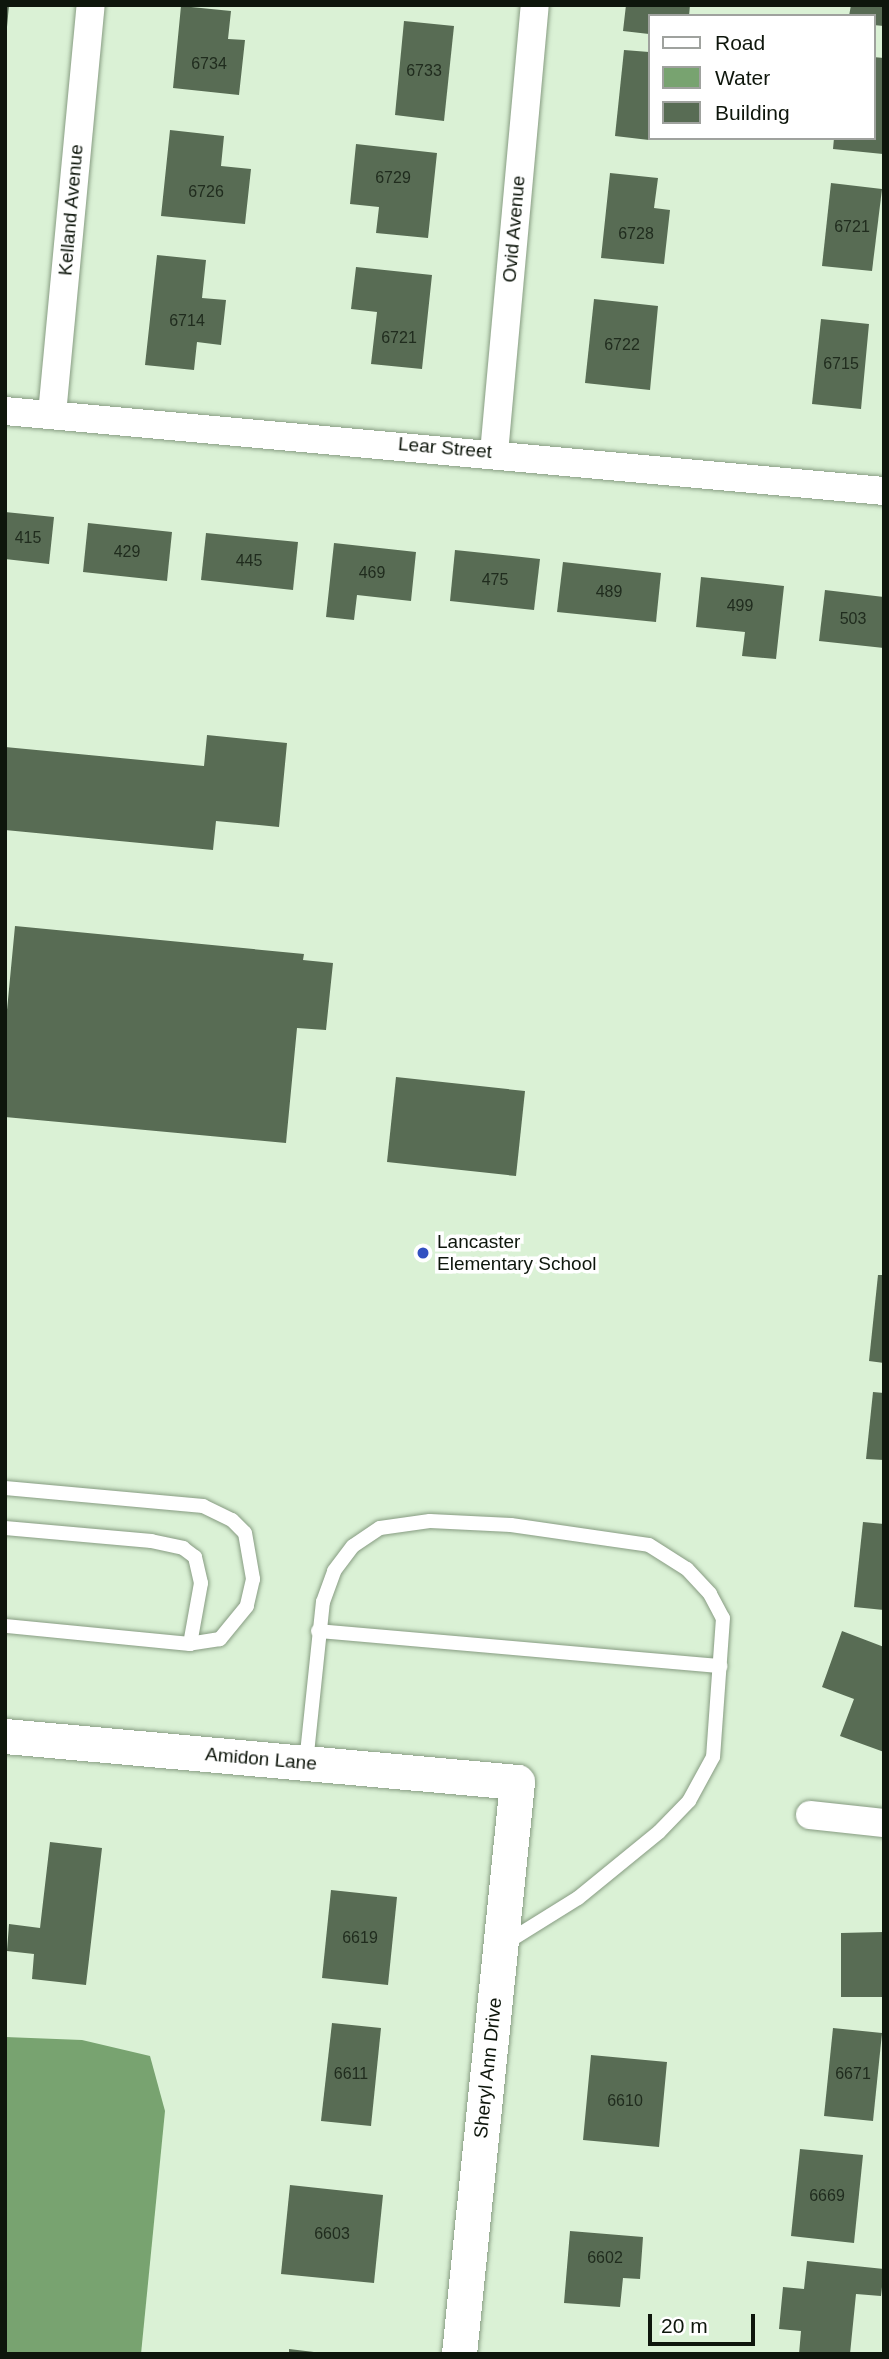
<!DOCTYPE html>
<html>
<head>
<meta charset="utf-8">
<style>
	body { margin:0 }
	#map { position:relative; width:889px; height:2359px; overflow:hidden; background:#daf1d5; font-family:Helvetica,sans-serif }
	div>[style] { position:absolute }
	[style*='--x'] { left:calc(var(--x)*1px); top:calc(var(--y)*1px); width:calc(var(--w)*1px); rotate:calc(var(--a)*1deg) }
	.water>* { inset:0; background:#78a370 }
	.building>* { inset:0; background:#586c54 }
	.roads { filter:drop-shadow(0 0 2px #879c82) drop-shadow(0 0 2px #879c82) }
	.service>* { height:14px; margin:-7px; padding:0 7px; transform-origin:7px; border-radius:7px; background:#fff }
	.minor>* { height:28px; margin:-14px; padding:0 14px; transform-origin:14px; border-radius:14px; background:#fff }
	.tertiary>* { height:35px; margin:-17.5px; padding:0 17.5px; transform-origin:17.5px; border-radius:17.5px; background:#fff }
	.dots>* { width:19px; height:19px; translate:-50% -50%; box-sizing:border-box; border:4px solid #fff; border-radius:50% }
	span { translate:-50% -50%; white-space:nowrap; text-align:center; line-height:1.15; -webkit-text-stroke:7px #fff; paint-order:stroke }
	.number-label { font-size:16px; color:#202c1e }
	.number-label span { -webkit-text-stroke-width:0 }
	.street-label { font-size:19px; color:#0e160c }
	.poi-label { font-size:19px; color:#0e160c }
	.left { translate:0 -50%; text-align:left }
	.frame { position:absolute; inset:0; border:7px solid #0e160c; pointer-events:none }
	.legend { position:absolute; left:648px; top:14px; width:228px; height:126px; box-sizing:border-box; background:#fff; border:2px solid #9fa29e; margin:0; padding:9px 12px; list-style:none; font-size:21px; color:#0e160c }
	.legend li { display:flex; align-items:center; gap:14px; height:35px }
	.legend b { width:35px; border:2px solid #9fa29e }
	.scale { position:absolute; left:648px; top:2314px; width:107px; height:32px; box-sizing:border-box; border:4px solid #0e160c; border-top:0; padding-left:9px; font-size:21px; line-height:24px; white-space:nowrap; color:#0e160c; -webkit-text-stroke:5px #fff; paint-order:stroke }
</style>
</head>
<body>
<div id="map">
	<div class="water">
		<i style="clip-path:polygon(5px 2037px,82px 2040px,150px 2056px,165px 2111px,141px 2354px,5px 2354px)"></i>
	</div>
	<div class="building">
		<i style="clip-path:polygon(5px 5px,9px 5px,7px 27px,5px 27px)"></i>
		<i style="clip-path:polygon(626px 5px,690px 5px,689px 16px,649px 16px,649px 34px,623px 31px)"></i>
		<i style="clip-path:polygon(851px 5px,884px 5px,884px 26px,873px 25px,873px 16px,849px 16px)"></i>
		<i style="clip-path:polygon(181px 6px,231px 11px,228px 39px,245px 40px,239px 95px,173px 88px)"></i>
		<i style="clip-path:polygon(404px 21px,454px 26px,444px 121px,395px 115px)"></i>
		<i style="clip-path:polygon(624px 50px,649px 52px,649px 140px,615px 136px)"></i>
		<i style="clip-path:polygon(873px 57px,884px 58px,883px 154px,833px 149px,834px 138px,873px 138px)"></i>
		<i style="clip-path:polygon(170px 130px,224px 136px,221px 166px,251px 169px,245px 224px,161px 216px)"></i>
		<i style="clip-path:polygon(356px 144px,437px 153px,428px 238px,376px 233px,379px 207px,350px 204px)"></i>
		<i style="clip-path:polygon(610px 173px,658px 178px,654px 208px,670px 210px,664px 264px,601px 258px)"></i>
		<i style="clip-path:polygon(831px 183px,882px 189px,872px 271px,822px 266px)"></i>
		<i style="clip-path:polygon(157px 255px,206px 260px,202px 298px,226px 300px,221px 345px,197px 342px,194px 370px,145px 365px)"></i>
		<i style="clip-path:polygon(356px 267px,432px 275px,422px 369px,371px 364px,377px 312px,351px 309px)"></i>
		<i style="clip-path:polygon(594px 299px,658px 306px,650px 390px,585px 383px)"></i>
		<i style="clip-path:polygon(821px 319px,869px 324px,861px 409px,812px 404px)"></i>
		<i style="clip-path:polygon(5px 512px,54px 517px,49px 564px,5px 559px)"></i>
		<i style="clip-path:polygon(88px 523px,172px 532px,167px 581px,83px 572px)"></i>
		<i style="clip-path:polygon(206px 533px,298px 542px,293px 590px,201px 580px)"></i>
		<i style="clip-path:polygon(334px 543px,416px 552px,411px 601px,357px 595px,354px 620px,326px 617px)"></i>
		<i style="clip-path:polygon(455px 550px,540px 559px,534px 610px,450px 601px)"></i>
		<i style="clip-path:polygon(563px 562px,661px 573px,656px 622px,557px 612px)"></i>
		<i style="clip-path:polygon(701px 577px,784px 586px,776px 659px,742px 656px,745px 632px,696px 627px)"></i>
		<i style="clip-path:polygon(825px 590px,884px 597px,884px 648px,819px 641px)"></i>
		<i style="clip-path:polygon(207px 735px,287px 743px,279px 827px,216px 821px,213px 850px,5px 830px,5px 747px,204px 766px)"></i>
		<i style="clip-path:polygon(15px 926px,304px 954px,303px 960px,333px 963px,326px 1030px,297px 1028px,286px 1143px,5px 1117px,5px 1031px)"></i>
		<i style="clip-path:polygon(396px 1077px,525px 1091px,516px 1176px,387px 1162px)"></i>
		<i style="clip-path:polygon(878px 1275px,884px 1275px,884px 1363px,869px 1361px)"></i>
		<i style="clip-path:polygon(873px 1392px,884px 1393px,884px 1460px,866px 1459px)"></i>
		<i style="clip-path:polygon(863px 1522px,884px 1524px,884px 1610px,854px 1607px)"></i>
		<i style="clip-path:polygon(842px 1631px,884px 1647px,884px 1752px,840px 1736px,854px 1699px,822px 1687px)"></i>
		<i style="clip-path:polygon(50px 1842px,102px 1848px,86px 1985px,32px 1979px,34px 1954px,7px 1951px,9px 1924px,40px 1928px)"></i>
		<i style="clip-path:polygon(331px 1890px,397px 1897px,388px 1985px,322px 1978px)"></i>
		<i style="clip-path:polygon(884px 1932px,884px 1997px,841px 1997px,841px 1933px)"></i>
		<i style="clip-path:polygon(332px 2023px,381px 2028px,371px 2126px,321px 2121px)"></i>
		<i style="clip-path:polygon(833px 2028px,882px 2033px,873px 2121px,824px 2116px)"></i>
		<i style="clip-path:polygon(591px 2055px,667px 2062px,659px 2147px,583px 2140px)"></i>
		<i style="clip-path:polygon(800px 2149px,863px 2155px,854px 2243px,791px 2236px)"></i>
		<i style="clip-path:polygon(290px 2185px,383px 2195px,374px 2283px,281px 2274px)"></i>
		<i style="clip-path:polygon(570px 2231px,643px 2237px,640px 2279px,623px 2278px,620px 2307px,564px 2303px)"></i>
		<i style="clip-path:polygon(807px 2261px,884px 2269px,881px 2296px,856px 2294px,850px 2354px,799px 2354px,801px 2331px,779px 2329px,783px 2287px,804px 2289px)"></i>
		<i style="clip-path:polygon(289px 2349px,314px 2352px,314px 2354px,289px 2354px)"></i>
	</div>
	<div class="roads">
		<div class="service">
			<i style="--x:5;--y:1488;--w:199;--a:5.2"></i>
			<i style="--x:203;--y:1506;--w:32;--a:26"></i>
			<i style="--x:232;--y:1520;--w:18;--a:45"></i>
			<i style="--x:245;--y:1533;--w:47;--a:80.1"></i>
			<i style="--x:253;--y:1579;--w:28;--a:103"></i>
			<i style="--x:247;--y:1606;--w:43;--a:129.3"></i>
			<i style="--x:220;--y:1639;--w:30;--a:171"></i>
			<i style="--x:190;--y:1644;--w:186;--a:-174.4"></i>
			<i style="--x:5;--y:1528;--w:147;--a:5.1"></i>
			<i style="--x:151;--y:1541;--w:33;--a:12"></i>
			<i style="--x:183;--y:1548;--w:15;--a:37"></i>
			<i style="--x:195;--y:1557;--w:27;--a:77"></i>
			<i style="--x:201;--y:1583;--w:62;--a:100.2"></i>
			<i style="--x:318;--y:1631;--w:404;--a:5"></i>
			<i style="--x:306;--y:1763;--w:162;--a:-84"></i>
			<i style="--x:323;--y:1602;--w:33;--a:-70"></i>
			<i style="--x:334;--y:1571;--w:31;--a:-53"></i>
			<i style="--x:353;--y:1546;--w:32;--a:-34"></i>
			<i style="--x:380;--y:1528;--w:50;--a:-8"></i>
			<i style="--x:430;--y:1521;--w:81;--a:2.8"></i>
			<i style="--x:511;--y:1525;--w:139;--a:8.2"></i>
			<i style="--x:649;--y:1545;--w:45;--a:32.3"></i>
			<i style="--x:687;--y:1569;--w:34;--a:47"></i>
			<i style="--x:710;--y:1594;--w:27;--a:62"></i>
			<i style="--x:723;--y:1618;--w:139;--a:94.1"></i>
			<i style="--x:713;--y:1757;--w:50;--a:118.6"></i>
			<i style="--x:689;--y:1801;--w:43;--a:134.1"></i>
			<i style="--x:659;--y:1832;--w:104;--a:140.8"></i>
			<i style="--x:578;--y:1898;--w:87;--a:148.1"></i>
		</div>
		<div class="minor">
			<i style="--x:5;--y:411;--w:883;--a:5.2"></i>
			<i style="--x:52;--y:414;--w:411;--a:-84.6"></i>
			<i style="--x:494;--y:453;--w:450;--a:-84.8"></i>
			<i style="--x:810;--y:1815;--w:74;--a:6.2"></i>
		</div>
		<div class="tertiary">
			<i style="--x:5;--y:1736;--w:514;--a:5.13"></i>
			<i style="--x:517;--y:1782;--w:575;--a:95.79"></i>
		</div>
	</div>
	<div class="dots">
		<i style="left:423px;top:1253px;background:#3250c1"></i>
	</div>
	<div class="number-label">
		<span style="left:209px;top:64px">6734</span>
		<span style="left:424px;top:71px">6733</span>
		<span style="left:393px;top:178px">6729</span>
		<span style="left:206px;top:192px">6726</span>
		<span style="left:852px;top:227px">6721</span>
		<span style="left:636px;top:234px">6728</span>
		<span style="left:187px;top:321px">6714</span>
		<span style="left:399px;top:338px">6721</span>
		<span style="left:622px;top:345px">6722</span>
		<span style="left:841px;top:364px">6715</span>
		<span style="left:28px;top:538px">415</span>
		<span style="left:127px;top:552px">429</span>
		<span style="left:249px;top:561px">445</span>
		<span style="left:372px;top:573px">469</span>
		<span style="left:495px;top:580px">475</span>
		<span style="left:609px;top:592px">489</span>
		<span style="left:740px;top:606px">499</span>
		<span style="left:853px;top:619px">503</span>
		<span style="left:360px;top:1938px">6619</span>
		<span style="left:351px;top:2074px">6611</span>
		<span style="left:853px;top:2074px">6671</span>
		<span style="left:625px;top:2101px">6610</span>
		<span style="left:827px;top:2196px">6669</span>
		<span style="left:332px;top:2234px">6603</span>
		<span style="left:605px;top:2258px">6602</span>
	</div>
	<div class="street-label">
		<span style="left:71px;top:210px;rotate:-85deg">Kelland Avenue</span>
		<span style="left:514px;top:229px;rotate:-85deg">Ovid Avenue</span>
		<span style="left:445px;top:448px;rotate:5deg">Lear Street</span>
		<span style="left:261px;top:1759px;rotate:5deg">Amidon Lane</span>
		<span style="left:488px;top:2068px;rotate:-84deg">Sheryl Ann Drive</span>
	</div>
	<div class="poi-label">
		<span class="left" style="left:437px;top:1253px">Lancaster<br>Elementary School</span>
	</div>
	<div class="frame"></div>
	<ul class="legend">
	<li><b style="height:9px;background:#fff"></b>Road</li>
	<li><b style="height:19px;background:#78a370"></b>Water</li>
	<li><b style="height:19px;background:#586c54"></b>Building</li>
	</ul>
	<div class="scale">20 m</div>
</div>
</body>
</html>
